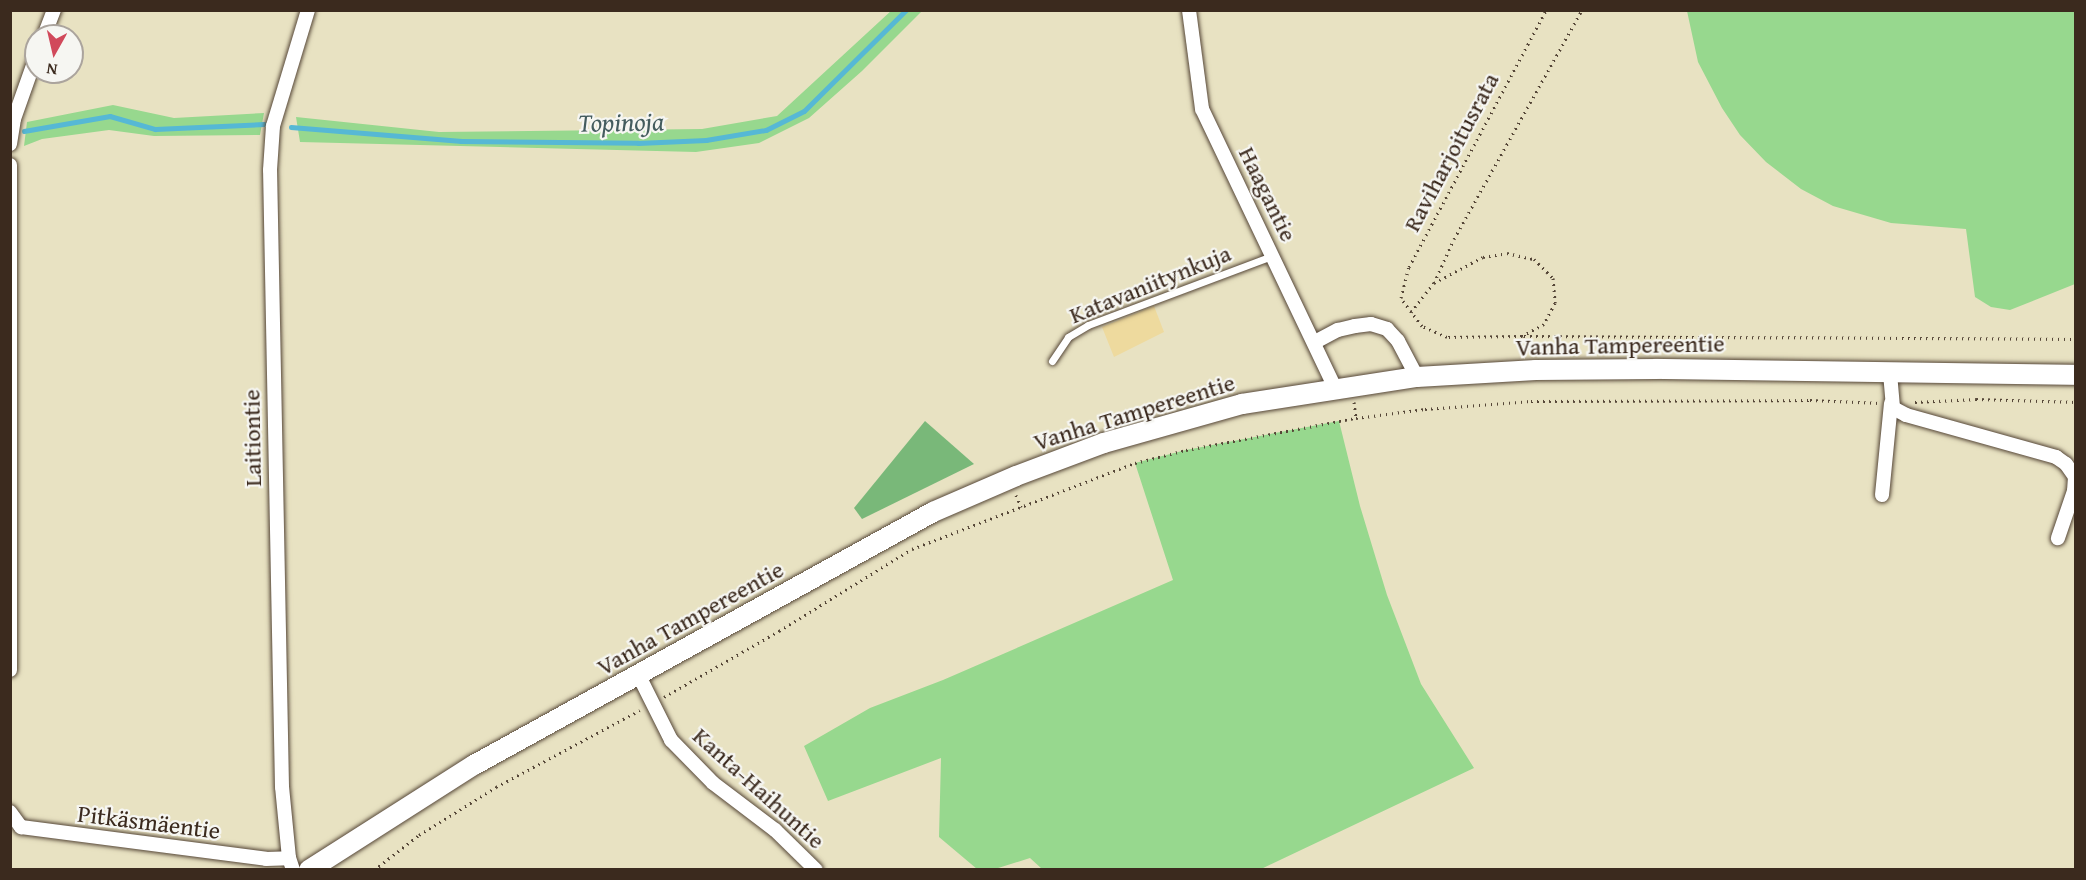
<!DOCTYPE html>
<html>
<head>
<meta charset="utf-8">
<style>
	body { margin:0 }
	#map { position:relative; width:2086px; height:880px; overflow:hidden; background:#e8e2c2; font-family:"Gentium Book Plus",serif }
	div>[style] { position:absolute }
	[style*='--x'] { left:calc(var(--x)*1px); top:calc(var(--y)*1px); width:calc(var(--w)*1px); rotate:calc(var(--a)*1deg) }
	.green>* { inset:0; background:#97d88e }
	.forest>* { inset:0; background:#79b879 }
	.sand>* { inset:0; background:#eeda9e }
	.stream>* { height:4.5px; margin:-2.25px; padding:0 2.25px; transform-origin:2.25px; border-radius:2.25px; background:#56b8d5 }
	.path>* { height:3px; margin-top:-1.5px; transform-origin:0; background:repeating-linear-gradient(90deg,#554637 0 1.5px,transparent 0 6px) }
	.roads { filter:drop-shadow(0 0 2px #554637) drop-shadow(0 0 2px #554637) }
	.service>* { height:7px; margin:-3.5px; padding:0 3.5px; transform-origin:3.5px; border-radius:3.5px; background:#fff }
	.minor>* { height:14px; margin:-7px; padding:0 7px; transform-origin:7px; border-radius:7px; background:#fff }
	.secondary>* { height:20px; margin:-10px; padding:0 10px; transform-origin:10px; border-radius:10px; background:#fff }
	span { translate:-50% -50%; white-space:nowrap; text-align:center; line-height:1.15; -webkit-text-stroke:4.5px #f6f6f2; paint-order:stroke }
	.street-label { font-size:24px; color:#3b2a1e }
	.water-label { font-size:26px; color:#445c5e; font-style:italic }
	.frame { position:absolute; inset:0; border:12px solid #3b2a1e; pointer-events:none }
	.north { position:absolute; left:24px; top:24px; width:60px; height:60px; box-sizing:border-box; background:#f6f6f2; border:2px solid #aba49d; border-radius:50%; rotate:188deg; font-size:16px; font-weight:700; line-height:24px; text-align:center; color:#3b2a1e }
	.north::after { content:''; display:block; margin:auto; width:21px; height:27px; background:#d1495b; clip-path:polygon(50% 0,100% 100%,50% 72%,0 100%) }
</style>
</head>
<body>
<div id="map">
	<div class="green">
		<i style="clip-path:polygon(892px 10px,922px 11px,862px 71px,809px 118px,759px 143px,696px 152px,300px 142px,296px 117px,439px 132px,702px 129px,777px 116px)"></i>
		<i style="clip-path:polygon(1687px 11px,2075px 11px,2075px 284px,2010px 310px,1991px 307px,1975px 297px,1966px 229px,1891px 223px,1833px 206px,1801px 189px,1766px 162px,1740px 135px,1722px 108px,1698px 62px)"></i>
		<i style="clip-path:polygon(113px 105px,174px 118px,264px 113px,260px 135px,154px 136px,109px 130px,42px 139px,24px 146px,27px 122px)"></i>
		<i style="clip-path:polygon(1339px 421px,1360px 506px,1387px 595px,1421px 684px,1474px 768px,1259px 870px,1042px 869px,1030px 858px,995px 869px,977px 869px,939px 837px,941px 758px,828px 801px,804px 746px,870px 708px,943px 680px,1173px 580px,1135px 463px,1186px 450px)"></i>
	</div>
	<div class="forest">
		<i style="clip-path:polygon(925px 421px,974px 464px,862px 519px,854px 508px)"></i>
	</div>
	<div class="sand">
		<i style="clip-path:polygon(1154px 306px,1164px 332px,1114px 357px,1102px 327px)"></i>
	</div>
	<div class="stream">
		<i style="--x:291;--y:127;--w:171;--a:4.7"></i>
		<i style="--x:461;--y:141;--w:177;--a:0.6"></i>
		<i style="--x:638;--y:143;--w:68;--a:-2.5"></i>
		<i style="--x:706;--y:140;--w:61;--a:-9.5"></i>
		<i style="--x:766;--y:130;--w:42;--a:-26.6"></i>
		<i style="--x:804;--y:111;--w:144;--a:-44.7"></i>
		<i style="--x:24;--y:131;--w:87;--a:-9.9"></i>
		<i style="--x:110;--y:116;--w:47;--a:16.1"></i>
		<i style="--x:155;--y:129;--w:109;--a:-2.6"></i>
	</div>
	<div class="path">
		<i style="--x:1434;--y:283;--w:55;--a:-28"></i>
		<i style="--x:1483;--y:257;--w:24;--a:-9"></i>
		<i style="--x:1507;--y:253;--w:28;--a:13"></i>
		<i style="--x:1534;--y:259;--w:27;--a:45"></i>
		<i style="--x:1553;--y:278;--w:25;--a:85"></i>
		<i style="--x:1555;--y:303;--w:24;--a:118"></i>
		<i style="--x:1544;--y:324;--w:25;--a:151"></i>
		<i style="--x:1522;--y:336;--w:75;--a:179.2"></i>
		<i style="--x:1447;--y:337;--w:27;--a:-156"></i>
		<i style="--x:1422;--y:326;--w:35;--a:-127"></i>
		<i style="--x:1401;--y:298;--w:32;--a:-76"></i>
		<i style="--x:1409;--y:267;--w:291;--a:-61.9"></i>
		<i style="--x:1411;--y:312;--w:37;--a:-52"></i>
		<i style="--x:1434;--y:283;--w:48;--a:-65.6"></i>
		<i style="--x:1454;--y:239;--w:262;--a:-60.8"></i>
		<i style="--x:1524;--y:336;--w:552;--a:0.31"></i>
		<i style="--x:1354;--y:402;--w:16;--a:83"></i>
		<i style="--x:1915;--y:402;--w:61;--a:-2.8"></i>
		<i style="--x:1976;--y:399;--w:100;--a:1.7"></i>
		<i style="--x:1016;--y:495;--w:13;--a:67"></i>
		<i style="--x:664;--y:697;--w:133;--a:-29.9"></i>
		<i style="--x:779;--y:631;--w:156;--a:-31.7"></i>
		<i style="--x:912;--y:549;--w:239;--a:-21.1"></i>
		<i style="--x:1135;--y:463;--w:53;--a:-14.3"></i>
		<i style="--x:1186;--y:450;--w:173;--a:-10.7"></i>
		<i style="--x:1356;--y:418;--w:70;--a:-7.4"></i>
		<i style="--x:1425;--y:409;--w:106;--a:-4.3"></i>
		<i style="--x:1531;--y:401;--w:279;--a:-0.2"></i>
		<i style="--x:1810;--y:400;--w:69;--a:2.5"></i>
		<i style="--x:374;--y:870;--w:57;--a:-37.9"></i>
		<i style="--x:419;--y:835;--w:91;--a:-31.9"></i>
		<i style="--x:496;--y:787;--w:163;--a:-28.1"></i>
	</div>
	<div class="roads">
		<div class="service">
			<i style="--x:1052;--y:361;--w:29;--a:-56"></i>
			<i style="--x:1068;--y:337;--w:23;--a:-31"></i>
			<i style="--x:1088;--y:325;--w:197;--a:-20.6"></i>
		</div>
		<div class="minor">
			<i style="--x:1189;--y:10;--w:100;--a:82.5"></i>
			<i style="--x:1202;--y:109;--w:309;--a:64.5"></i>
			<i style="--x:44;--y:36;--w:28;--a:-69"></i>
			<i style="--x:10;--y:144;--w:25;--a:-81"></i>
			<i style="--x:14;--y:119;--w:66;--a:-70.5"></i>
			<i style="--x:10;--y:165;--w:505;--a:90"></i>
			<i style="--x:1315;--y:342;--w:26;--a:-28"></i>
			<i style="--x:1338;--y:330;--w:17;--a:-13"></i>
			<i style="--x:1355;--y:326;--w:16;--a:-7"></i>
			<i style="--x:1371;--y:324;--w:17;--a:17"></i>
			<i style="--x:1387;--y:329;--w:16;--a:47"></i>
			<i style="--x:1398;--y:341;--w:41;--a:62.2"></i>
			<i style="--x:1890;--y:373;--w:35;--a:85"></i>
			<i style="--x:1893;--y:408;--w:15;--a:28"></i>
			<i style="--x:1906;--y:415;--w:156;--a:15.6"></i>
			<i style="--x:2056;--y:457;--w:12;--a:35"></i>
			<i style="--x:2066;--y:464;--w:16;--a:55"></i>
			<i style="--x:2075;--y:477;--w:14;--a:94"></i>
			<i style="--x:2074;--y:491;--w:50;--a:108.8"></i>
			<i style="--x:1882;--y:495;--w:92;--a:-84.4"></i>
			<i style="--x:639;--y:676;--w:72;--a:63.4"></i>
			<i style="--x:671;--y:740;--w:60;--a:45.7"></i>
			<i style="--x:713;--y:783;--w:78;--a:37.2"></i>
			<i style="--x:775;--y:830;--w:57;--a:44.3"></i>
			<i style="--x:10;--y:812;--w:19;--a:54"></i>
			<i style="--x:21;--y:827;--w:247;--a:7.4"></i>
			<i style="--x:266;--y:859;--w:23;--a:-2"></i>
			<i style="--x:293;--y:870;--w:13;--a:-108"></i>
			<i style="--x:289;--y:858;--w:71;--a:-95.6"></i>
			<i style="--x:282;--y:787;--w:617;--a:-91.11"></i>
			<i style="--x:270;--y:170;--w:44;--a:-86.1"></i>
			<i style="--x:273;--y:126;--w:121;--a:-73.2"></i>
		</div>
		<div class="secondary">
			<i style="--x:309;--y:870;--w:196;--a:-32.5"></i>
			<i style="--x:474;--y:765;--w:524;--a:-28.86"></i>
			<i style="--x:933;--y:512;--w:90;--a:-23.4"></i>
			<i style="--x:1016;--y:476;--w:94;--a:-20.6"></i>
			<i style="--x:1104;--y:443;--w:143;--a:-15.8"></i>
			<i style="--x:1242;--y:404;--w:177;--a:-8.8"></i>
			<i style="--x:1417;--y:377;--w:119;--a:-3.4"></i>
			<i style="--x:1536;--y:370;--w:121;--a:-0.5"></i>
			<i style="--x:1657;--y:369;--w:419;--a:0.8"></i>
		</div>
	</div>
	<div class="street-label">
		<span style="left:1451px;top:152px;rotate:-62deg">Raviharjoitusrata</span>
		<span style="left:1268px;top:194px;rotate:64deg">Haagantie</span>
		<span style="left:1150px;top:284px;rotate:-22deg">Katavaniitynkuja</span>
		<span style="left:1620px;top:345px;rotate:-1deg">Vanha Tampereentie</span>
		<span style="left:1134px;top:412px;rotate:-17deg">Vanha Tampereentie</span>
		<span style="left:252px;top:438px;rotate:-91deg">Laitiontie</span>
		<span style="left:690px;top:618px;rotate:-29deg">Vanha Tampereentie</span>
		<span style="left:759px;top:788px;rotate:42deg">Kanta-Haihuntie</span>
		<span style="left:149px;top:822px;rotate:7deg">Pitkäsmäentie</span>
	</div>
	<div class="water-label">
		<span style="left:621px;top:122px;rotate:-1deg">Topinoja</span>
	</div>
	<div class="frame"></div>
	<div class="north">N</div>
</div>
</body>
</html>
